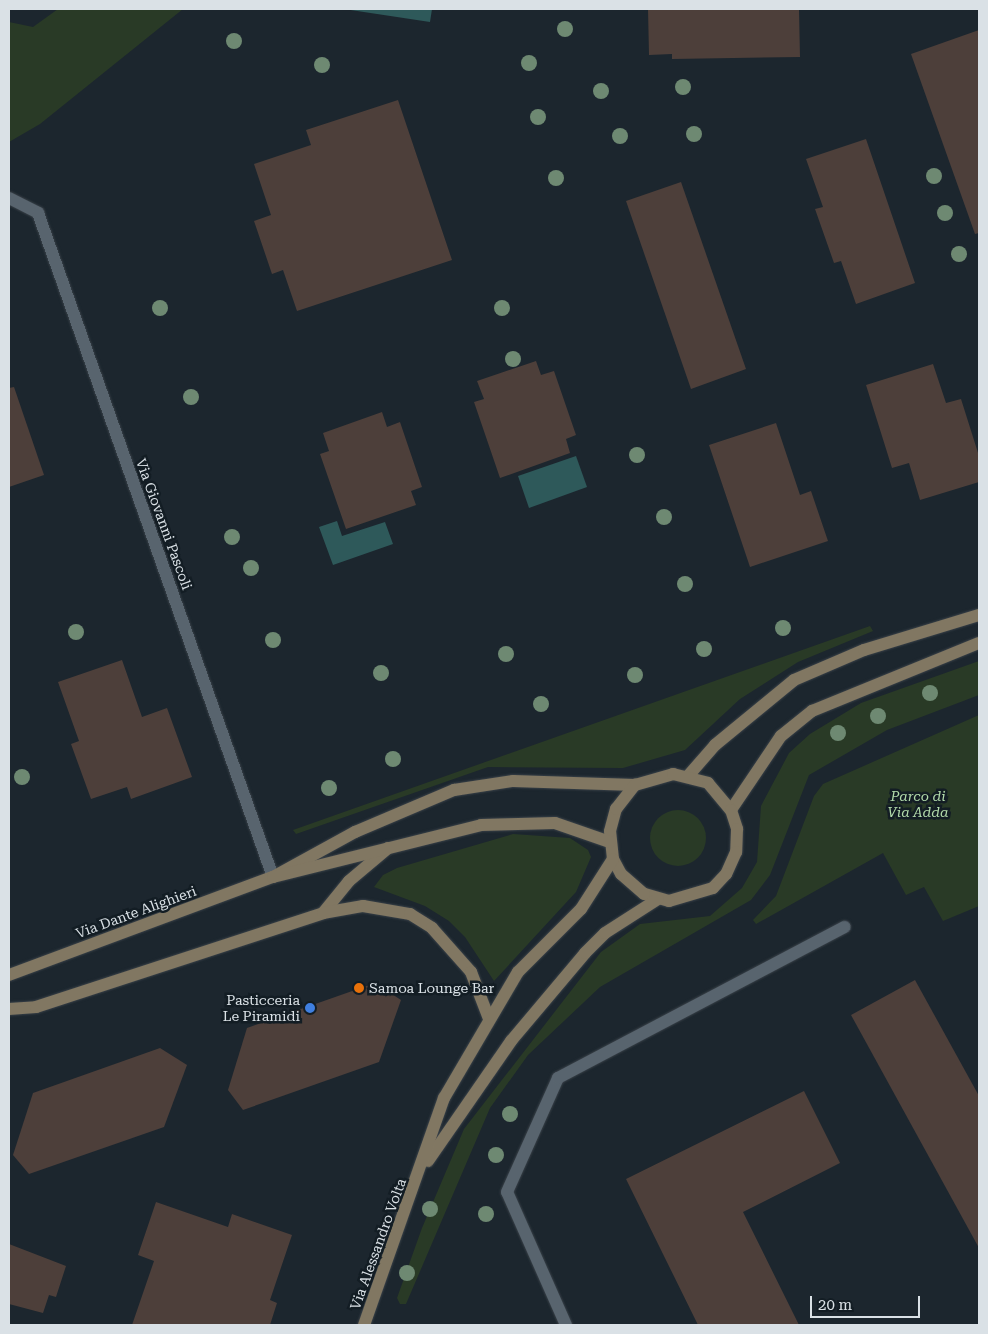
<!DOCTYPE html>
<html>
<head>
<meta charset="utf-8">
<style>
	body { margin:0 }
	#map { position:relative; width:988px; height:1334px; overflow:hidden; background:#1c262e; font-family:"Roboto Serif",serif }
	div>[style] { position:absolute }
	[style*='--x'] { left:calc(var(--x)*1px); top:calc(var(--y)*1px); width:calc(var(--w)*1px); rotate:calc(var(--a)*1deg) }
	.green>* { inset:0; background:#293a26 }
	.round { border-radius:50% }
	.water>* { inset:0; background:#2e595a }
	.building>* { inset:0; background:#4d3f3a }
	.roads { filter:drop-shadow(0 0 1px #394148) drop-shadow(0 0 1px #394148) }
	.lane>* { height:12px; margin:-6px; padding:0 6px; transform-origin:6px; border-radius:6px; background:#58646e }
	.street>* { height:12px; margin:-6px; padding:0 6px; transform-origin:6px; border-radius:6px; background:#58646e }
	.secondary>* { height:12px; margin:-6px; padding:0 6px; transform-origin:6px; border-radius:6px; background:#817762 }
	.trees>* { width:16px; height:16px; margin:-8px; border-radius:50%; background:#6e8972 }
	.dots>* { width:14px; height:14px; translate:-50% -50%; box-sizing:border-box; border:2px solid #131d24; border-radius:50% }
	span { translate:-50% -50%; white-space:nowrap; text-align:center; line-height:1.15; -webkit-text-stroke:5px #131d24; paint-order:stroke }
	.street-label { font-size:14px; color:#dae1e6 }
	.park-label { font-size:14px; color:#b2daaa; font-style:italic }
	.poi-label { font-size:14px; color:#dae1e6 }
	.left { translate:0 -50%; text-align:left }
	.right { translate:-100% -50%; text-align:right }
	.frame { position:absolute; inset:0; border:10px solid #dae1e6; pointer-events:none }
	.scale { position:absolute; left:810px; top:1296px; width:110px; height:22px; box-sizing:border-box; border:2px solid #dae1e6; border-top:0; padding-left:6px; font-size:15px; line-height:18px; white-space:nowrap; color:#dae1e6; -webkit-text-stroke:4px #131d24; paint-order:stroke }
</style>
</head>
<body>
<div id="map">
	<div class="green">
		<i style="clip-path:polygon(58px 9px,183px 9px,40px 124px,9px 142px,9px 22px,33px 27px)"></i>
		<i style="clip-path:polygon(870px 626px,873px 631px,798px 662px,740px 699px,685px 750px,623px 768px,488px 767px,296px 834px,293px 830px)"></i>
		<i style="clip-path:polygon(979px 661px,979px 695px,887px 730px,809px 775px,770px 875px,751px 900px,600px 987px,528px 1055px,490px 1108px,406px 1304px,400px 1304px,397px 1298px,422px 1228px,464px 1129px,601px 952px,640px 924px,710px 916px,742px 888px,757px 862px,761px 806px,789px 753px,810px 734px,861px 703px)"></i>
		<i style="clip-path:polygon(979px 715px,979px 906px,943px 921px,924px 887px,906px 895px,883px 853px,756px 924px,753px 920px,776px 896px,814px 796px,823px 784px)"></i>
		<i class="round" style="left:650px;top:810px;width:56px;height:56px"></i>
		<i style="clip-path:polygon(513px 834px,570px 838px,588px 850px,591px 857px,576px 892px,494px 981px,465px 937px,449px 921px,425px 906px,374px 887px,383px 875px,397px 868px)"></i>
	</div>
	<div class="water">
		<i style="clip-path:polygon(344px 9px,432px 9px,430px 22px)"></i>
		<i style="clip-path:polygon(576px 456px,587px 487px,529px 508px,518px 476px)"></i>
		<i style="clip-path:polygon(337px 521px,342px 536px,385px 522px,393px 544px,333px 565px,319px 527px)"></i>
	</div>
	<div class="building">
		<i style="clip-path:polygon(648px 9px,799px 9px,800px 57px,672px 59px,672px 54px,649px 55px)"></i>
		<i style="clip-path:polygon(979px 30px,979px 233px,975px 234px,911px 54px)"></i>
		<i style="clip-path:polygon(398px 100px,452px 260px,297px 311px,283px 270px,272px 274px,254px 221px,271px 215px,254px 164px,311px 145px,306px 130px)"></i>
		<i style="clip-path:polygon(866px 139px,915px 283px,856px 304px,841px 261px,834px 263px,815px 209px,823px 207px,806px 159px)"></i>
		<i style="clip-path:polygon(681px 182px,746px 369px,691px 389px,626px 201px)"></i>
		<i style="clip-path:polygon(536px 361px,541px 375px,554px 371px,576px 435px,566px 439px,570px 453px,500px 478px,474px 402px,484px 399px,477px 381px)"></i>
		<i style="clip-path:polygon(933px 364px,946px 403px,961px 399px,979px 456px,979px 482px,920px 500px,909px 463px,892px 468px,866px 385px)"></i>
		<i style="clip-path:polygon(14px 387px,44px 475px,9px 487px,9px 388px)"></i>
		<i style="clip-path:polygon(382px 412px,387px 427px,400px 422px,422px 487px,411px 491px,416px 505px,346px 529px,320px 454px,329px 451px,323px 433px)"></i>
		<i style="clip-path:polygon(776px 423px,800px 495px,811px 491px,828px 541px,750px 567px,709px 445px)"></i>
		<i style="clip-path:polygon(122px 660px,142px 717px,167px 708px,192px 777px,131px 799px,127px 787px,91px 799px,71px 744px,79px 741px,58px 682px)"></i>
		<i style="clip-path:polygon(915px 980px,979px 1096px,979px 1248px,851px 1015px)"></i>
		<i style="clip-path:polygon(375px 983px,401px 1000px,379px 1062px,243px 1110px,228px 1090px,247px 1028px)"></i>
		<i style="clip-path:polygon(160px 1048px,187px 1065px,164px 1127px,29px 1174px,13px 1155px,33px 1093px)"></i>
		<i style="clip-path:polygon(804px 1091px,840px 1163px,743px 1212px,799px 1325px,698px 1325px,626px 1179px)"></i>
		<i style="clip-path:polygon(156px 1202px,228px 1227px,232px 1214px,292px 1235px,270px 1300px,277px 1303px,270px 1325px,132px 1325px,154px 1261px,138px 1255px)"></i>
		<i style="clip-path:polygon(9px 1244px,66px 1266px,56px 1297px,49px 1295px,43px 1313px,9px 1304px)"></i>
	</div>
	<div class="roads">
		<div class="lane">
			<i style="--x:566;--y:1325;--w:145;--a:-113.9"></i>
			<i style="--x:507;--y:1192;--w:125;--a:-65.9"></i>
			<i style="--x:558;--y:1078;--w:324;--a:-27.8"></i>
		</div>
		<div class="street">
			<i style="--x:9;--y:198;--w:33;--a:27"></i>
			<i style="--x:38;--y:213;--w:704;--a:70.51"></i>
		</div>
		<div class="secondary">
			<i style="--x:688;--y:776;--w:41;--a:-48.9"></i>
			<i style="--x:715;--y:745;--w:102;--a:-39.4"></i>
			<i style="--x:794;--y:680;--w:76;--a:-23.2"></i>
			<i style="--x:864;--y:650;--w:120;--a:-16.9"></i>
			<i style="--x:731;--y:810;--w:89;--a:-56"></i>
			<i style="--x:781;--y:736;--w:40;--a:-39"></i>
			<i style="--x:812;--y:711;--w:180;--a:-22.2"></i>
			<i style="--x:273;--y:877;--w:94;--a:-28.8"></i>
			<i style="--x:355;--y:832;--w:108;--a:-23"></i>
			<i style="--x:454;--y:790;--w:60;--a:-8.7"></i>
			<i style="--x:513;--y:781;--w:122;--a:1.9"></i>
			<i style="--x:635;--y:785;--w:40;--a:-16"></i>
			<i style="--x:673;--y:774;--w:36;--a:14"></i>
			<i style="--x:708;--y:783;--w:35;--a:50"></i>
			<i style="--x:731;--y:810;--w:20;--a:72"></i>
			<i style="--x:737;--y:829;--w:23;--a:92"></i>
			<i style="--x:736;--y:852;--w:24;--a:114"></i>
			<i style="--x:726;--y:874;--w:19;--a:133"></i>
			<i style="--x:713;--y:888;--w:46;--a:163.5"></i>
			<i style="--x:669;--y:901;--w:26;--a:-164"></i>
			<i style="--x:644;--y:894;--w:30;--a:-139"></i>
			<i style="--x:621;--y:874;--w:17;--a:-118"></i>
			<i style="--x:613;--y:859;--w:28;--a:-96"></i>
			<i style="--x:610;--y:831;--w:23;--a:-75"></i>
			<i style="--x:616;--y:809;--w:31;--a:-52"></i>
			<i style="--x:323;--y:913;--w:41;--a:-50.9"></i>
			<i style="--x:349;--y:881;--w:51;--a:-40.2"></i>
			<i style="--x:9;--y:975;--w:282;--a:-20.4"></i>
			<i style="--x:273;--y:877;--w:214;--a:-14"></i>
			<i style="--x:481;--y:825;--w:74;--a:-1.5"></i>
			<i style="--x:555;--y:823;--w:58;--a:19.1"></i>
			<i style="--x:9;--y:1009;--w:27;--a:-4"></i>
			<i style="--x:36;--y:1007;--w:302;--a:-18.1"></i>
			<i style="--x:323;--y:913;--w:41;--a:-9.9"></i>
			<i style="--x:363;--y:906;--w:48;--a:9.7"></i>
			<i style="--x:410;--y:914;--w:26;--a:32"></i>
			<i style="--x:432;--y:928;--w:59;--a:48.4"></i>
			<i style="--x:471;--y:972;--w:50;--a:69"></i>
			<i style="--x:428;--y:1161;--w:146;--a:-55.3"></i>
			<i style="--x:511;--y:1041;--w:115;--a:-49.9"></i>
			<i style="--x:585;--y:953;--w:28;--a:-45"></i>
			<i style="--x:605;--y:933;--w:63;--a:-32.7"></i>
			<i style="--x:364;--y:1325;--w:241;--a:-70.6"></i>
			<i style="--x:444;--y:1098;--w:146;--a:-59.6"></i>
			<i style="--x:518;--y:972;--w:89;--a:-45"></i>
			<i style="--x:581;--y:909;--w:59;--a:-57.4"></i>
		</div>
	</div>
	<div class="trees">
		<i style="left:565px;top:29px"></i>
		<i style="left:234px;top:41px"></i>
		<i style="left:529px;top:63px"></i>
		<i style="left:322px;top:65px"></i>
		<i style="left:683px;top:87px"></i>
		<i style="left:601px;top:91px"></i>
		<i style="left:538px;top:117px"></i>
		<i style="left:694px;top:134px"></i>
		<i style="left:620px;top:136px"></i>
		<i style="left:934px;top:176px"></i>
		<i style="left:556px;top:178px"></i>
		<i style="left:945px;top:213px"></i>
		<i style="left:959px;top:254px"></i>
		<i style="left:160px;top:308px"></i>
		<i style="left:502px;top:308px"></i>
		<i style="left:513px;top:359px"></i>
		<i style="left:191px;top:397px"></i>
		<i style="left:637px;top:455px"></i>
		<i style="left:664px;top:517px"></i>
		<i style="left:232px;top:537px"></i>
		<i style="left:251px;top:568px"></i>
		<i style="left:685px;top:584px"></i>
		<i style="left:783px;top:628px"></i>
		<i style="left:76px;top:632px"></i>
		<i style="left:273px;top:640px"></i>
		<i style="left:704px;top:649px"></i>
		<i style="left:506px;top:654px"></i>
		<i style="left:381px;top:673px"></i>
		<i style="left:635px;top:675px"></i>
		<i style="left:930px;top:693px"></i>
		<i style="left:541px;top:704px"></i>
		<i style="left:878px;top:716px"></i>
		<i style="left:838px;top:733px"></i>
		<i style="left:393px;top:759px"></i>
		<i style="left:22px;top:777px"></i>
		<i style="left:329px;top:788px"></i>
		<i style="left:510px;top:1114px"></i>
		<i style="left:496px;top:1155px"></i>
		<i style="left:430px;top:1209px"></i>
		<i style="left:486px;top:1214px"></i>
		<i style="left:407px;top:1273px"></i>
	</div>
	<div class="dots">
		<i style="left:359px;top:988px;background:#e8710a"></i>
		<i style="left:310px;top:1008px;background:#3f7fe0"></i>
	</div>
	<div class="street-label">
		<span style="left:164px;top:524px;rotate:70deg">Via Giovanni Pascoli</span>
		<span style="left:136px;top:912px;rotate:-20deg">Via Dante Alighieri</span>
		<span style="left:378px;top:1244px;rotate:-70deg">Via Alessandro Volta</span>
	</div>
	<div class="park-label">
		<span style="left:918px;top:804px">Parco di<br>Via Adda</span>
	</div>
	<div class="poi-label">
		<span class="left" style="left:369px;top:988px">Samoa Lounge Bar</span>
		<span class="right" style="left:300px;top:1008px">Pasticceria<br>Le Piramidi</span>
	</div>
	<div class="frame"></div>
	<div class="scale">20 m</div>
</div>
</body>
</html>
